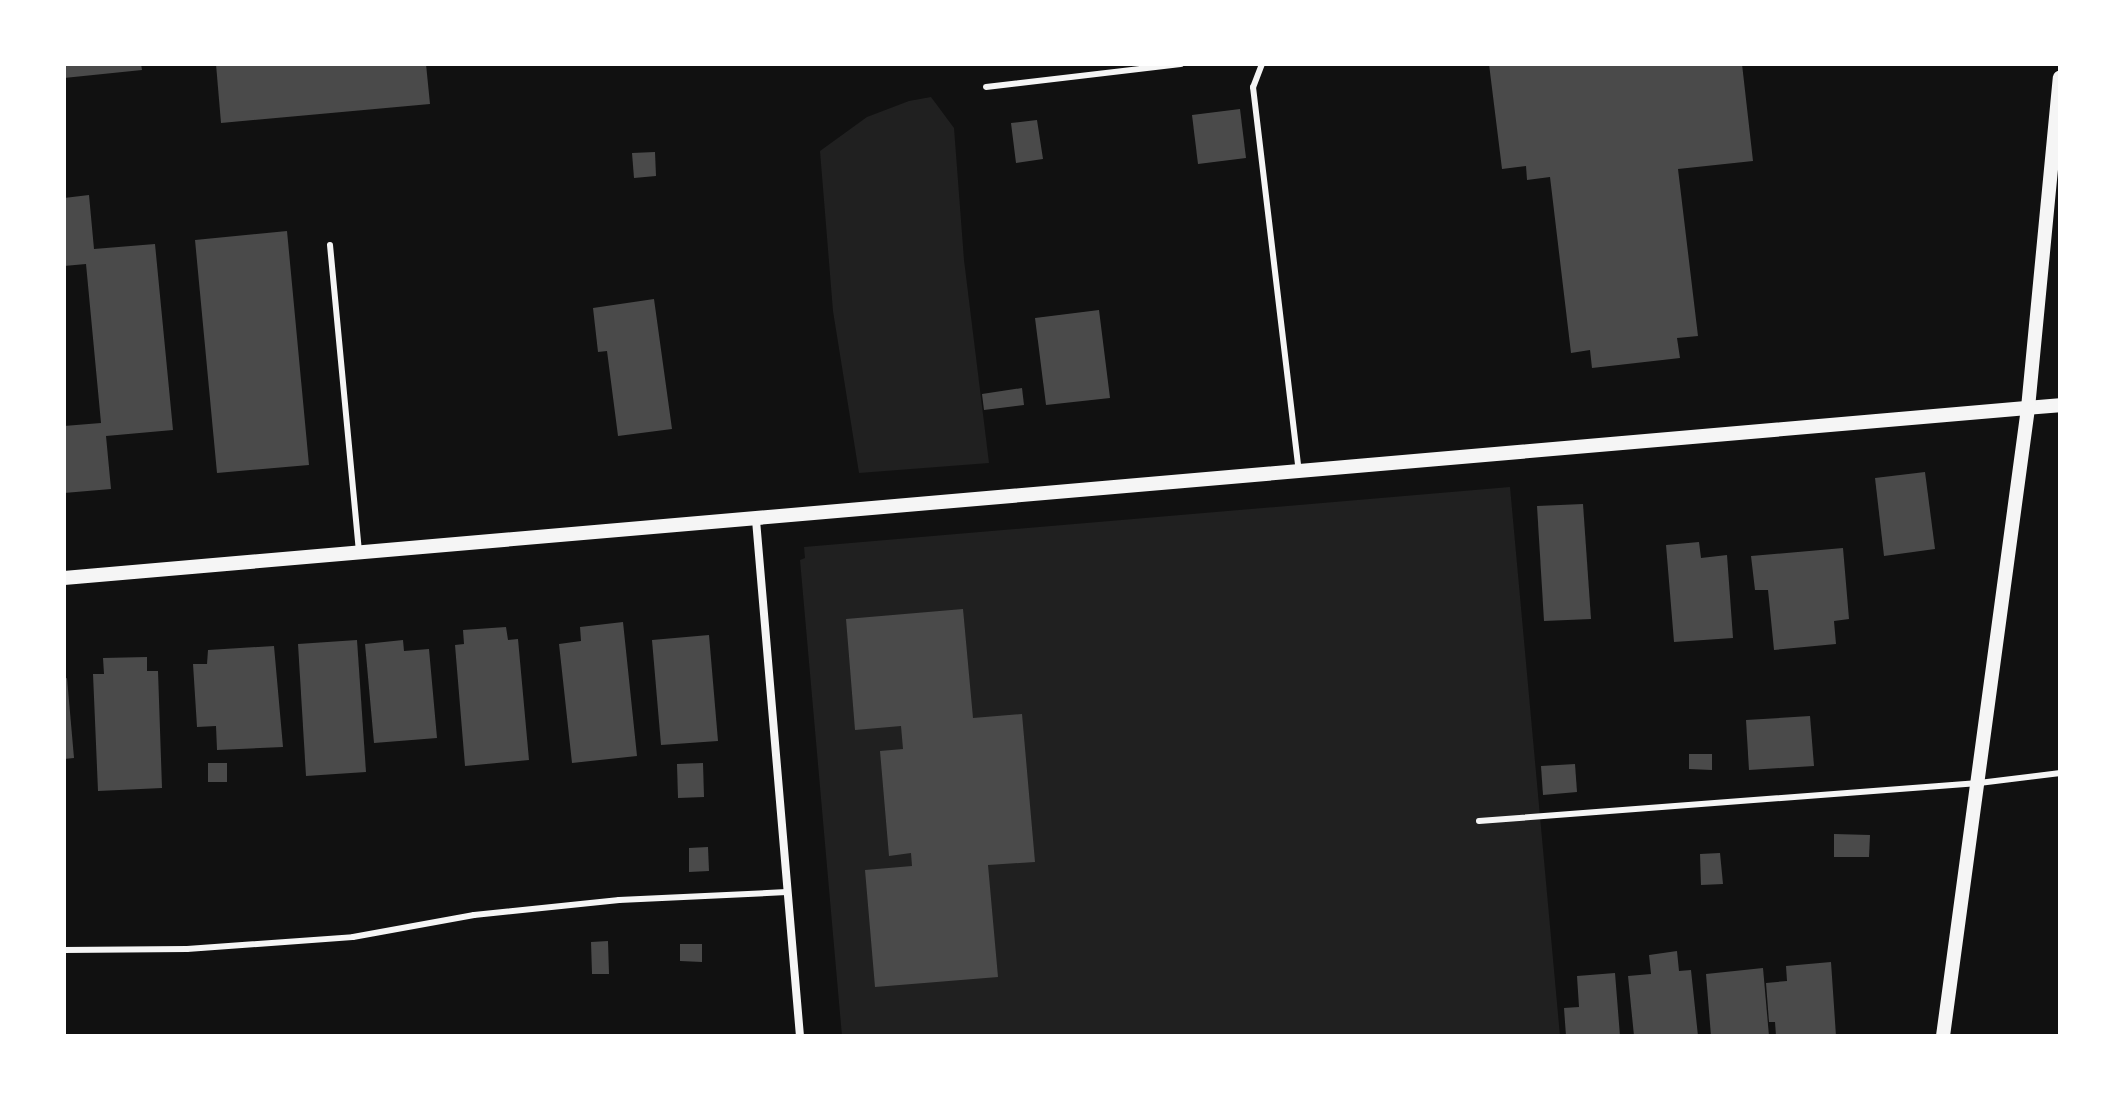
<!DOCTYPE html>
<html>
<head>
<meta charset="utf-8">
<style>
	body { margin:0 }
	#map { position:relative; width:2124px; height:1100px; overflow:hidden; background:#111; font-family:Cabin,sans-serif }
	div>[style] { position:absolute }
	[style*='--x'] { left:calc(var(--x)*1px); top:calc(var(--y)*1px); width:calc(var(--w)*1px); rotate:calc(var(--a)*1deg) }
	.green>* { inset:0; background:#202020 }
	.building>* { inset:0; background:#4a4a4a }
	.service>* { height:6px; margin:-3px; padding:0 3px; transform-origin:3px; border-radius:3px; background:#f5f5f5 }
	.minor>* { height:8px; margin:-4px; padding:0 4px; transform-origin:4px; border-radius:4px; background:#f5f5f5 }
	.tertiary>* { height:14px; margin:-7px; padding:0 7px; transform-origin:7px; border-radius:7px; background:#f5f5f5 }
	span { translate:-50% -50%; white-space:nowrap; text-align:center; line-height:1.15; -webkit-text-stroke:8px #fff; paint-order:stroke }
	.frame { position:absolute; inset:0; border:66px solid #fff; pointer-events:none }
</style>
</head>
<body>
<div id="map">
	<div class="green">
		<i style="clip-path:polygon(931px 97px,954px 128px,964px 260px,989px 463px,859px 473px,833px 311px,820px 151px,867px 117px,909px 101px)"></i>
		<i style="clip-path:polygon(1510px 487px,1560px 1036px,842px 1036px,800px 560px,805px 558px,804px 547px)"></i>
	</div>
	<div class="building">
		<i style="clip-path:polygon(64px 64px,141px 64px,142px 70px,64px 78px)"></i>
		<i style="clip-path:polygon(216px 64px,426px 64px,430px 104px,221px 123px)"></i>
		<i style="clip-path:polygon(1489px 64px,1742px 64px,1753px 161px,1678px 169px,1698px 336px,1677px 338px,1680px 358px,1592px 368px,1590px 350px,1571px 353px,1550px 177px,1527px 180px,1526px 166px,1502px 169px)"></i>
		<i style="clip-path:polygon(1240px 109px,1246px 158px,1198px 164px,1192px 115px)"></i>
		<i style="clip-path:polygon(1037px 120px,1043px 159px,1016px 163px,1011px 123px)"></i>
		<i style="clip-path:polygon(655px 152px,656px 176px,634px 178px,632px 153px)"></i>
		<i style="clip-path:polygon(89px 195px,94px 249px,155px 244px,173px 430px,106px 436px,111px 489px,64px 493px,64px 426px,101px 423px,86px 264px,64px 266px,64px 198px)"></i>
		<i style="clip-path:polygon(287px 231px,309px 465px,217px 473px,195px 240px)"></i>
		<i style="clip-path:polygon(654px 299px,672px 429px,618px 436px,607px 351px,598px 352px,593px 308px)"></i>
		<i style="clip-path:polygon(1099px 310px,1110px 398px,1046px 405px,1035px 318px)"></i>
		<i style="clip-path:polygon(1022px 388px,1024px 405px,984px 410px,982px 394px)"></i>
		<i style="clip-path:polygon(1925px 472px,1935px 549px,1884px 556px,1875px 478px)"></i>
		<i style="clip-path:polygon(1583px 504px,1591px 619px,1544px 621px,1537px 506px)"></i>
		<i style="clip-path:polygon(1699px 542px,1701px 558px,1727px 555px,1733px 638px,1674px 642px,1666px 545px)"></i>
		<i style="clip-path:polygon(1843px 548px,1849px 619px,1834px 621px,1836px 644px,1774px 650px,1768px 590px,1755px 590px,1751px 556px)"></i>
		<i style="clip-path:polygon(963px 609px,973px 718px,1022px 714px,1035px 862px,988px 865px,998px 977px,875px 987px,865px 870px,912px 866px,911px 853px,889px 856px,880px 751px,903px 749px,901px 726px,855px 730px,846px 619px)"></i>
		<i style="clip-path:polygon(623px 622px,637px 756px,572px 763px,559px 644px,581px 641px,580px 627px)"></i>
		<i style="clip-path:polygon(506px 627px,508px 640px,518px 639px,529px 760px,465px 766px,455px 645px,464px 644px,463px 630px)"></i>
		<i style="clip-path:polygon(709px 635px,718px 741px,661px 745px,652px 640px)"></i>
		<i style="clip-path:polygon(357px 640px,366px 772px,306px 776px,298px 644px)"></i>
		<i style="clip-path:polygon(403px 640px,404px 651px,429px 649px,437px 738px,374px 743px,365px 644px)"></i>
		<i style="clip-path:polygon(274px 646px,283px 747px,217px 750px,216px 726px,197px 727px,193px 664px,207px 664px,208px 650px)"></i>
		<i style="clip-path:polygon(147px 657px,147px 671px,158px 671px,162px 788px,98px 791px,93px 674px,104px 674px,103px 658px)"></i>
		<i style="clip-path:polygon(67px 678px,74px 758px,64px 759px,64px 679px)"></i>
		<i style="clip-path:polygon(1810px 716px,1814px 766px,1749px 770px,1746px 720px)"></i>
		<i style="clip-path:polygon(1689px 754px,1712px 754px,1712px 770px,1689px 769px)"></i>
		<i style="clip-path:polygon(208px 763px,227px 763px,227px 782px,208px 782px)"></i>
		<i style="clip-path:polygon(703px 763px,704px 797px,678px 798px,677px 764px)"></i>
		<i style="clip-path:polygon(1575px 764px,1577px 792px,1543px 795px,1541px 766px)"></i>
		<i style="clip-path:polygon(1834px 834px,1870px 835px,1869px 857px,1834px 857px)"></i>
		<i style="clip-path:polygon(708px 847px,709px 871px,689px 872px,689px 848px)"></i>
		<i style="clip-path:polygon(1720px 853px,1723px 884px,1701px 885px,1700px 854px)"></i>
		<i style="clip-path:polygon(608px 941px,609px 974px,592px 974px,591px 942px)"></i>
		<i style="clip-path:polygon(680px 944px,702px 944px,702px 962px,680px 961px)"></i>
		<i style="clip-path:polygon(1677px 951px,1679px 971px,1691px 970px,1698px 1036px,1634px 1036px,1628px 976px,1651px 974px,1649px 955px)"></i>
		<i style="clip-path:polygon(1831px 962px,1836px 1036px,1776px 1036px,1775px 1022px,1769px 1022px,1766px 983px,1787px 981px,1786px 966px)"></i>
		<i style="clip-path:polygon(1763px 968px,1769px 1036px,1711px 1036px,1706px 974px)"></i>
		<i style="clip-path:polygon(1615px 973px,1620px 1036px,1566px 1036px,1564px 1008px,1579px 1007px,1577px 976px)"></i>
	</div>
	<div class="service">
		<i style="--x:1262;--y:64;--w:25;--a:111"></i>
		<i style="--x:1253;--y:87;--w:388;--a:83.2"></i>
		<i style="--x:986;--y:87;--w:196;--a:-6.7"></i>
		<i style="--x:330;--y:245;--w:308;--a:84.6"></i>
		<i style="--x:1479;--y:821;--w:501;--a:-4.35"></i>
		<i style="--x:1979;--y:783;--w:82;--a:-7"></i>
		<i style="--x:64;--y:950;--w:123;--a:-0.5"></i>
		<i style="--x:187;--y:949;--w:166;--a:-4.1"></i>
		<i style="--x:353;--y:937;--w:123;--a:-10.3"></i>
		<i style="--x:474;--y:915;--w:146;--a:-5.9"></i>
		<i style="--x:619;--y:900;--w:168;--a:-2.7"></i>
	</div>
	<div class="minor">
		<i style="--x:756;--y:520;--w:518;--a:85.13"></i>
	</div>
	<div class="tertiary">
		<i style="--x:64;--y:578;--w:2003;--a:-4.95"></i>
		<i style="--x:1943;--y:1036;--w:634;--a:-82.29"></i>
		<i style="--x:2028;--y:408;--w:332;--a:-84.5"></i>
	</div>
	<div class="frame"></div>
</div>
</body>
</html>
